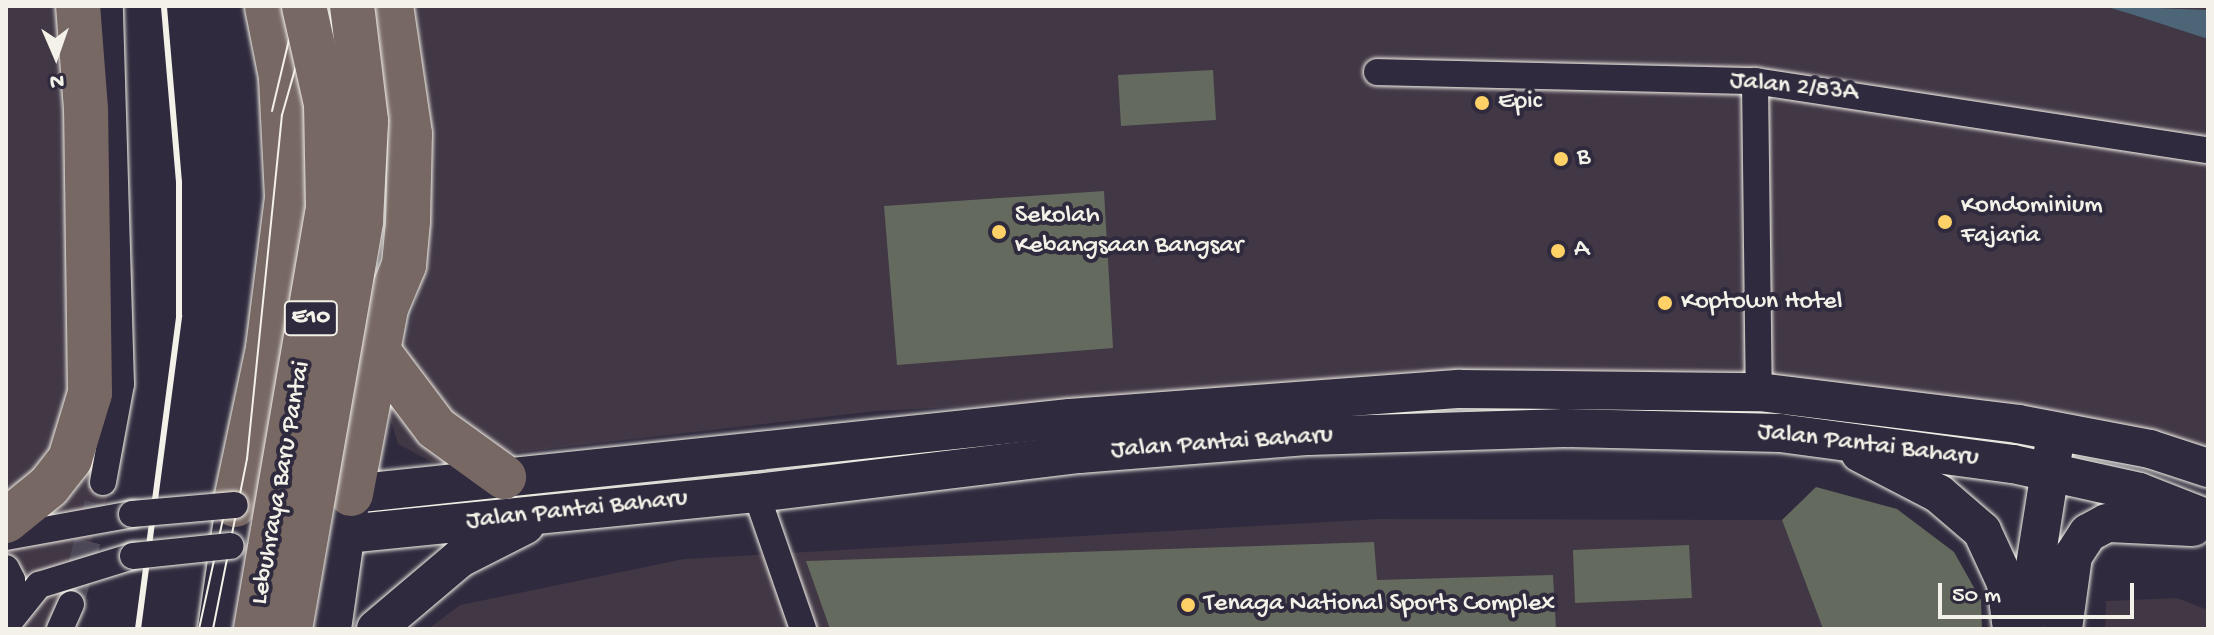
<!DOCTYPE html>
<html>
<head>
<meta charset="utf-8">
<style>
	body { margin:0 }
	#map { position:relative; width:2214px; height:635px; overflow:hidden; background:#2f2a3d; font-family:"Gochi Hand",sans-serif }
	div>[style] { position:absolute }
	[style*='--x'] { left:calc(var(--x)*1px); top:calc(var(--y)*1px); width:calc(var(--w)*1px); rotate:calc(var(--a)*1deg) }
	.built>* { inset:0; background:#413745 }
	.green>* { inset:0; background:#646a5d }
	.water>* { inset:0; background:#4d6677 }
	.street-tunnel>* { height:26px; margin-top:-13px; transform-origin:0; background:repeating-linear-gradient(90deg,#4d4857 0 26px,transparent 0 39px) }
	.roads { filter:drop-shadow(0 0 2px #f4f1e8) drop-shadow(0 0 2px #f4f1e8) }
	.street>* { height:26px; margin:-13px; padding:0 13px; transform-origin:13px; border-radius:13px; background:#2f2a3d }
	.secondary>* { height:38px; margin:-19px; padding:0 19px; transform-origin:19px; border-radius:19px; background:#2f2a3d }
	.highway>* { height:44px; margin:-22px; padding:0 22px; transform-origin:22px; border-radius:22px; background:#776864 }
	.tram>* { height:2px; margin:-1px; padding:0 1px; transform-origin:1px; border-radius:1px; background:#f4f1e8 }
	.rail>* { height:6px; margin:-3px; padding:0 3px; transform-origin:3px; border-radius:3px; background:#f4f1e8 }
	.bridges { filter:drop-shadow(0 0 2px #f4f1e8) drop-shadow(0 0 2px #f4f1e8) }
	.street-bridge>* { height:26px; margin:-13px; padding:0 13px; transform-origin:13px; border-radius:13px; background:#2f2a3d }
	.highway-bridge>* { height:44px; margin:-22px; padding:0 22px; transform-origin:22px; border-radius:22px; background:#776864 }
	.dots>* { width:22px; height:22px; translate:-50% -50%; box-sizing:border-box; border:4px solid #2f2a3d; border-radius:50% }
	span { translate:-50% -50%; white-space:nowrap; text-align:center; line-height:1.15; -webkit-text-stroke:8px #2f2a3d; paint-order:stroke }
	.shield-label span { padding:2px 6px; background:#2f2a3d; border:2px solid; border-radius:6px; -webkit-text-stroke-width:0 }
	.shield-label { font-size:24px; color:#f4f1e8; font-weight:700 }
	.street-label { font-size:26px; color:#f4f1e8 }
	.poi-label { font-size:26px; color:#f4f1e8 }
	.left { translate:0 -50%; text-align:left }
	.frame { position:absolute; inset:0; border:8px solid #f4f1e8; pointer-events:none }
	.north { position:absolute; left:16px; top:16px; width:80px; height:80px; -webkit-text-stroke:6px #2f2a3d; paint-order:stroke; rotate:178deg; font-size:22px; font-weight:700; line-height:32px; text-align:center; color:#f4f1e8 }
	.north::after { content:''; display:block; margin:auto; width:28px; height:36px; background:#f4f1e8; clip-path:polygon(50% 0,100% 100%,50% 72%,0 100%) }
	.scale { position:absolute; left:1938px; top:583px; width:196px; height:36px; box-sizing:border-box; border:4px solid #f4f1e8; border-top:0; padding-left:10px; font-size:24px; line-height:28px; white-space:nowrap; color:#f4f1e8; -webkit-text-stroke:6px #2f2a3d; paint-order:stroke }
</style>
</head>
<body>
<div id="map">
	<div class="built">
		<i style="clip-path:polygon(6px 6px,76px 6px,134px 273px,125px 449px,59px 629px,6px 629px)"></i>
		<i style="clip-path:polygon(400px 6px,2208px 6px,2208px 451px,2027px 409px,1297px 389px,877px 411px,432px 462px,398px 444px,388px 412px,422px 276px)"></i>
		<i style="clip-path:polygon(1378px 519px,1782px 520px,1823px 629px,428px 629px,460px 605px,684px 559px)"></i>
		<i style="clip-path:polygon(2177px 598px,2208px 610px,2208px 629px,2105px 629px,2106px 601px)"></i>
	</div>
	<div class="green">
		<i style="clip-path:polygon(1213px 70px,1216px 120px,1121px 126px,1118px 75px)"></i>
		<i style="clip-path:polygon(1104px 191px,1113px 348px,897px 365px,884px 206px)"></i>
		<i style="clip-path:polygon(1816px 487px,1897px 509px,1954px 552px,1981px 600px,1982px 629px,1823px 629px,1782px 520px)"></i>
		<i style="clip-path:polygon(1374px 542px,1377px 580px,1553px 575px,1556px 629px,830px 629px,806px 561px)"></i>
		<i style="clip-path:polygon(1689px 545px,1692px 598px,1575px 603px,1573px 550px)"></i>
	</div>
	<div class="water">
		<i style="clip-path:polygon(2104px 6px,2208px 10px,2208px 39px,2131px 14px)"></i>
	</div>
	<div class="street-tunnel">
		<i style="--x:71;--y:604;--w:126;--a:-75.3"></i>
	</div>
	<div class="roads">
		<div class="street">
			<i style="--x:1377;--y:72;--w:378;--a:1.4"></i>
			<i style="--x:1755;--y:81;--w:458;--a:8.7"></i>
			<i style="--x:1755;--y:81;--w:311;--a:89.3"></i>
			<i style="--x:103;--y:482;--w:100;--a:-79.6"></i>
			<i style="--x:121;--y:384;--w:378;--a:-91.7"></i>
			<i style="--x:756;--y:493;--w:144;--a:70.9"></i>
			<i style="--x:6;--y:537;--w:128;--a:-10.3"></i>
			<i style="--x:6;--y:568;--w:13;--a:63"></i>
			<i style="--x:12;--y:580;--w:35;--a:88"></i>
			<i style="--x:6;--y:626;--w:53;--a:-51.2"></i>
			<i style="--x:39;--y:585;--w:98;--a:-17.1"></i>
			<i style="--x:60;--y:629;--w:27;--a:-66"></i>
		</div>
		<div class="secondary">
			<i style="--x:1860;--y:453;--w:89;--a:27.4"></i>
			<i style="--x:1939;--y:494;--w:57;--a:40.7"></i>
			<i style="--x:1982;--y:531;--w:57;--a:65.2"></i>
			<i style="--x:2006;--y:583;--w:46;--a:82.6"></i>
			<i style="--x:323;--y:497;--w:751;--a:-6.04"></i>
			<i style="--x:1070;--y:418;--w:391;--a:-4.3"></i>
			<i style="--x:1460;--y:389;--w:299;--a:0.6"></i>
			<i style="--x:1759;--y:392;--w:261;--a:7"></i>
			<i style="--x:2018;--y:424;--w:134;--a:10.7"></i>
			<i style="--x:2150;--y:449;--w:61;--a:18.1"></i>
			<i style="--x:276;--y:541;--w:482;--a:-5.7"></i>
			<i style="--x:756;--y:493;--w:325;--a:-6.9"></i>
			<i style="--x:1079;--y:454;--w:231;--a:-4.5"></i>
			<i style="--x:1309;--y:436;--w:255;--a:-1.8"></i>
			<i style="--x:1564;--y:428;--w:216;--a:1.3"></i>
			<i style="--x:1780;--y:433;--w:235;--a:7.6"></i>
			<i style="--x:2013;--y:464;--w:129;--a:12.5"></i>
			<i style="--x:2139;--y:492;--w:74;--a:21.4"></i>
			<i style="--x:273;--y:589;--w:31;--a:13"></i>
			<i style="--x:303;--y:596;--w:17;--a:45"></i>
			<i style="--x:315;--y:608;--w:22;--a:72"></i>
			<i style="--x:217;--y:629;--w:125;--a:-81.7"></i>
			<i style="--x:235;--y:505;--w:31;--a:-6"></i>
			<i style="--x:332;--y:629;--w:121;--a:-81.9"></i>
			<i style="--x:376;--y:629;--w:110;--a:-40.2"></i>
			<i style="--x:460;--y:558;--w:73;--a:-26.9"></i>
			<i style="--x:2025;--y:629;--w:185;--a:-81"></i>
			<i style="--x:2063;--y:629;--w:74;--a:-82.2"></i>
			<i style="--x:2073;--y:556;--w:27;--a:-57"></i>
			<i style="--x:2088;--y:533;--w:21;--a:-28"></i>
			<i style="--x:2107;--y:523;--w:86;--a:2.7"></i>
		</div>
		<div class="highway">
			<i style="--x:378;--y:351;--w:96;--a:53"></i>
			<i style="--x:436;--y:428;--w:84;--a:35.8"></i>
			<i style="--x:351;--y:494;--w:189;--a:-79.3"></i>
			<i style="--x:386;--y:308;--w:47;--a:-67.3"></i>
			<i style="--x:404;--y:265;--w:44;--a:-84.8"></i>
			<i style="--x:408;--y:221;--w:87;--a:-88.7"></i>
			<i style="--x:410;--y:134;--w:129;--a:-98.4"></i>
			<i style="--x:235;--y:505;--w:160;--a:-78.1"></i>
			<i style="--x:268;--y:348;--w:152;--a:-82.8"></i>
			<i style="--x:287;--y:197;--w:120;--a:-92.9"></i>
			<i style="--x:281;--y:77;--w:72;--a:-101.2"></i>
			<i style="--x:6;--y:521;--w:55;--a:-39.1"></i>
			<i style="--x:49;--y:486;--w:34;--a:-52"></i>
			<i style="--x:70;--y:459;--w:69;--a:-73.1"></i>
			<i style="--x:90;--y:393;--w:284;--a:-90.8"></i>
			<i style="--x:86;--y:109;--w:103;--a:-94.4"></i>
		</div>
	</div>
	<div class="tram">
		<i style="--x:272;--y:111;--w:108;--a:-76.6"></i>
		<i style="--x:199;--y:629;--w:136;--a:-77.7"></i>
		<i style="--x:213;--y:629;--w:173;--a:-78.7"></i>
		<i style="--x:247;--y:459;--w:346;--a:-84.2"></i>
		<i style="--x:282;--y:115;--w:113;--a:-74.1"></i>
	</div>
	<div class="rail">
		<i style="--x:138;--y:629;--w:316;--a:-82.5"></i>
		<i style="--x:179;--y:316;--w:134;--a:-90"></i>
		<i style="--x:179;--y:182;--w:177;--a:-94.9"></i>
	</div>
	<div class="bridges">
		<div class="street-bridge">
			<i style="--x:132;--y:514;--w:103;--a:-5"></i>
			<i style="--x:133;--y:556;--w:98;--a:-5.9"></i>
		</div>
		<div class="highway-bridge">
			<i style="--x:256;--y:629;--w:427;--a:-80.3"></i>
			<i style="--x:328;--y:208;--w:104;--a:-91.1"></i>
			<i style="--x:326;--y:104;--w:100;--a:-102.7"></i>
			<i style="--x:290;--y:629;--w:414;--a:-80.1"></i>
			<i style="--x:361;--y:221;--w:100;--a:-87.1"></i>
			<i style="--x:366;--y:121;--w:116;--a:-96.9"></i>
		</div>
	</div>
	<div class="dots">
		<i style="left:1482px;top:103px;background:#ffd166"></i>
		<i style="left:1561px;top:159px;background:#ffd166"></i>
		<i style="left:1945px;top:222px;background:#ffd166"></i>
		<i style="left:999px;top:232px;background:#ffd166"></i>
		<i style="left:1558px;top:251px;background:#ffd166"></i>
		<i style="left:1665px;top:303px;background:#ffd166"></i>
		<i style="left:1188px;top:605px;background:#ffd166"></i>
	</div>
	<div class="shield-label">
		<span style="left:311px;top:318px">E10</span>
	</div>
	<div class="street-label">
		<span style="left:1794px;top:88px;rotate:6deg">Jalan 2/83A</span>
		<span style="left:1222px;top:444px;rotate:-4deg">Jalan Pantai Baharu</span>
		<span style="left:1868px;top:446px;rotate:7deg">Jalan Pantai Baharu</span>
		<span style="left:282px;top:483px;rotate:-80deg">Lebuhraya Baru Pantai</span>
		<span style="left:577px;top:511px;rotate:-6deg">Jalan Pantai Baharu</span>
	</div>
	<div class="poi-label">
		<span class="left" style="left:1498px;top:103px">Epic</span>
		<span class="left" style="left:1577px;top:159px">B</span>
		<span class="left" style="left:1961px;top:222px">Kondominium<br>Fajaria</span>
		<span class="left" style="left:1015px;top:232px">Sekolah<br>Kebangsaan Bangsar</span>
		<span class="left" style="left:1574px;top:251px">A</span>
		<span class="left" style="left:1681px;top:303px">Koptown Hotel</span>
		<span class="left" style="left:1204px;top:605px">Tenaga National Sports Complex</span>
	</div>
	<div class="frame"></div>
	<div class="north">N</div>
	<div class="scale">50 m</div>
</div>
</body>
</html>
